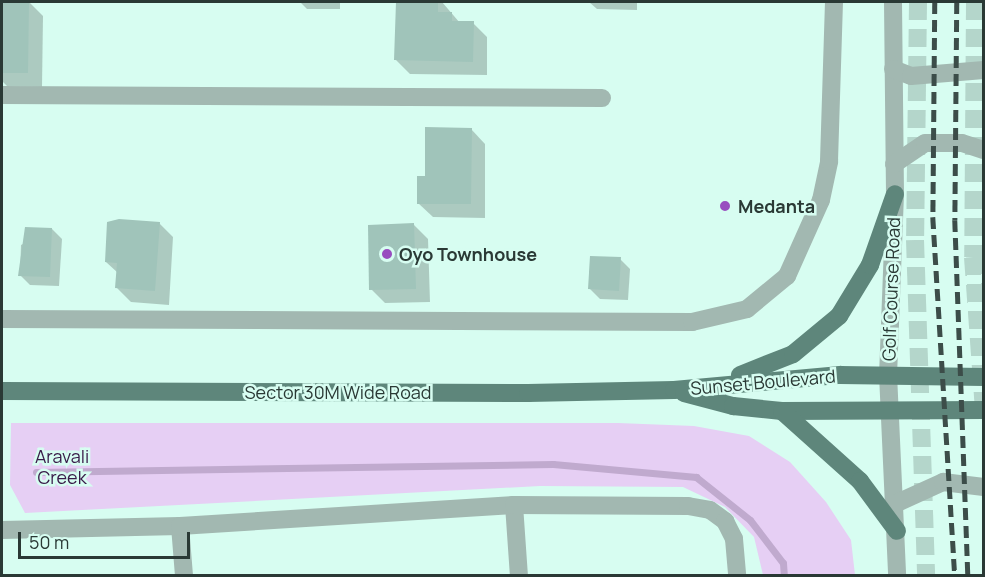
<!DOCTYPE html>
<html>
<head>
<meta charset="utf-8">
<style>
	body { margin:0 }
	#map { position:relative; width:985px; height:577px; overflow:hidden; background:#d7fdf1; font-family:Manrope,sans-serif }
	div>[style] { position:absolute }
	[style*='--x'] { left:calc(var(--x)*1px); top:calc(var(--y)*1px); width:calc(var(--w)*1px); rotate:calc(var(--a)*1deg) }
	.green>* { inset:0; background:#e6cff4 }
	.shadow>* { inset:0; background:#0003 }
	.stream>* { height:7px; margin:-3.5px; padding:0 3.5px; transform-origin:3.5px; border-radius:3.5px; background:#c0aace }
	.building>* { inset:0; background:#a0c4ba }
	.major-tunnel>* { height:18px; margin-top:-9px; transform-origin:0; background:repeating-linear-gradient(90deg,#b4d6cb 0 18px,transparent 0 27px) }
	.minor>* { height:18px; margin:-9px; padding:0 9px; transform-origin:9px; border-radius:9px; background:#a2b8b1 }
	.major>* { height:18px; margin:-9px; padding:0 9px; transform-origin:9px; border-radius:9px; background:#5e867b }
	.rail>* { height:4.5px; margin-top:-2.25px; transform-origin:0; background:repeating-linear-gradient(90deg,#3c4d49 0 12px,transparent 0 18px) }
	.dots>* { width:16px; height:16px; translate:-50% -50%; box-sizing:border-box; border:3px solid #d7fdf1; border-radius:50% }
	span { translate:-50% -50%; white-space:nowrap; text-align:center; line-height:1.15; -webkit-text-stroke:5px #d7fdf1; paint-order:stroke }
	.poi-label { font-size:18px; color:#2a3935; font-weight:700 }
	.left { translate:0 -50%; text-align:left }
	.street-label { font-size:18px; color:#2a3935 }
	.park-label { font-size:18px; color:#381a48 }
	.frame { position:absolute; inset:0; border:3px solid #2a3935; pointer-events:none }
	.scale { position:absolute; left:18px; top:532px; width:172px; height:27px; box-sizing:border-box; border:3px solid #2a3935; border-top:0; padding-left:8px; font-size:18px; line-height:21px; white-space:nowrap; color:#2a3935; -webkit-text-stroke:4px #d7fdf1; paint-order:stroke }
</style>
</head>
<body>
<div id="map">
	<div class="green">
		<i style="clip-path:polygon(11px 423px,618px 423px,694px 426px,749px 436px,790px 462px,826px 502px,851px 540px,855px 575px,763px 575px,754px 537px,725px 507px,683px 487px,540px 486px,25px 513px,10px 485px)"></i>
	</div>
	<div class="shadow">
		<i style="clip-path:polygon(2px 2px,29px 2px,43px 16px,42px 87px,7px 86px,2px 81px)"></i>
		<i style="clip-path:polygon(300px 2px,340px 2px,340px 9px,307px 9px)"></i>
		<i style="clip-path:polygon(397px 2px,442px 2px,460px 23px,473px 23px,487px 37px,487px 75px,410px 74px,396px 60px)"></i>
		<i style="clip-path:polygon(589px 2px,637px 2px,637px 10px,597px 9px)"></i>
		<i style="clip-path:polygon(471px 129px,485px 144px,485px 218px,433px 217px,418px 203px,426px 178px)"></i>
		<i style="clip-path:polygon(159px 223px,173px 237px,169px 305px,131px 302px,117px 288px,118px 273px,106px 262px)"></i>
		<i style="clip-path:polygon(414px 225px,428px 239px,430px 302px,385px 303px,371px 289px)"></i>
		<i style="clip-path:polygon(52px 229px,62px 239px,59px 286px,30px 285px,20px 275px,21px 245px)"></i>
		<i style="clip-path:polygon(620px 259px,630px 269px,628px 300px,600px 299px,590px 289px)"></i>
	</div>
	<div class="stream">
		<i style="--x:36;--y:472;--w:517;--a:-0.89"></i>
		<i style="--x:553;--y:464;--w:144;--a:5.2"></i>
		<i style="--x:696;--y:477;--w:69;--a:38.5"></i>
		<i style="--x:750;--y:520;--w:54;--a:52.5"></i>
		<i style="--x:783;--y:563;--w:13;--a:86"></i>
	</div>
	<div class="building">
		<i style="clip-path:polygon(2px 2px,29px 2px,28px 73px,2px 73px)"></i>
		<i style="clip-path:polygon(396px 2px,438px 2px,438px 12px,452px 12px,452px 21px,474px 21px,473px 62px,394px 60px)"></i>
		<i style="clip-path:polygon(425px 127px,472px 128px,471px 204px,417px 204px,417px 176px,425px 176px)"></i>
		<i style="clip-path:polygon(119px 219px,160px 222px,155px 291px,115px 288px,117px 263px,105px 262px,107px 222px)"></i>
		<i style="clip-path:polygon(414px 223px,416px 289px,369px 290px,368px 225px)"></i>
		<i style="clip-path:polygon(25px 227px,52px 228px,50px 277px,18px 276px)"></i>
		<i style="clip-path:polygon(590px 256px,621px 257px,619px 291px,588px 289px)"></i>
	</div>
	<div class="major-tunnel">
		<i style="--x:918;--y:2;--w:238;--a:90.7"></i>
		<i style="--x:915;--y:240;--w:336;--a:88.1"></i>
		<i style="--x:975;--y:2;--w:255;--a:90.4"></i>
		<i style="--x:973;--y:257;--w:153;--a:85.9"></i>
	</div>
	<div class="minor">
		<i style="--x:893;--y:2;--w:192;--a:89.4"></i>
		<i style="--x:895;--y:194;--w:180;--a:92.2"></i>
		<i style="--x:888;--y:374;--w:202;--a:87.4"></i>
		<i style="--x:893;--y:69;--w:19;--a:21"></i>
		<i style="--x:911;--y:76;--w:73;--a:-4.7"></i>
		<i style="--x:2;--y:95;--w:600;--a:0.29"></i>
		<i style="--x:894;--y:164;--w:37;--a:-34"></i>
		<i style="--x:925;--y:143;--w:37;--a:0"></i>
		<i style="--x:962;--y:143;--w:23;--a:18"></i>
		<i style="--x:2;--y:319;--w:690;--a:0.25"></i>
		<i style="--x:692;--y:322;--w:57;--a:-13.3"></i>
		<i style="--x:747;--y:309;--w:52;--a:-39.5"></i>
		<i style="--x:787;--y:276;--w:83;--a:-65.9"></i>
		<i style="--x:821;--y:200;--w:40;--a:-78"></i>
		<i style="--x:829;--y:161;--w:159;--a:-88.2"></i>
		<i style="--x:897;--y:503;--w:51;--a:-24.5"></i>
		<i style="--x:943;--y:482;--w:41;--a:7"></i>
		<i style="--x:514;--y:505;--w:71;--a:86"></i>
		<i style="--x:180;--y:526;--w:50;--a:85.4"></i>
		<i style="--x:2;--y:530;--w:178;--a:-1.3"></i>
		<i style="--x:180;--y:526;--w:335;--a:-3.6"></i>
		<i style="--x:514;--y:505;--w:174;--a:0.3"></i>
		<i style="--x:688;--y:506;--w:22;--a:10"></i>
		<i style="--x:710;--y:510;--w:19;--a:36"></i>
		<i style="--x:725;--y:521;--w:20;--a:63"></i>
		<i style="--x:734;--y:539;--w:37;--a:85"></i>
	</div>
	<div class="major">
		<i style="--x:740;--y:375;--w:57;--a:-21.6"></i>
		<i style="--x:793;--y:354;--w:60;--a:-39.6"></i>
		<i style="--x:839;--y:316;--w:60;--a:-58.7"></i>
		<i style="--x:870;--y:265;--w:75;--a:-70.6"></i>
		<i style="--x:2;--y:391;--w:526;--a:0.22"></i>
		<i style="--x:528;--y:393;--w:146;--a:-1.2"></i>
		<i style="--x:674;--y:390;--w:167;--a:-5.2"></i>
		<i style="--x:840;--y:375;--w:144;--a:0.8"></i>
		<i style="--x:684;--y:393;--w:51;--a:14.9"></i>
		<i style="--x:733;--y:406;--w:49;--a:5.8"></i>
		<i style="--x:782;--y:411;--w:202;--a:-0.3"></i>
		<i style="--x:782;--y:411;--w:105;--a:41.9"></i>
		<i style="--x:860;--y:481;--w:62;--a:53.5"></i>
	</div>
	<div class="rail">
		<i style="--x:935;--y:2;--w:215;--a:90.5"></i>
		<i style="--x:933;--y:217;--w:360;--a:86.5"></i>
		<i style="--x:957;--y:2;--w:218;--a:90.5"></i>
		<i style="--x:955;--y:220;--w:356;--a:87.9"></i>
	</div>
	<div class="dots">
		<i style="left:725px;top:206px;background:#984dbf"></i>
		<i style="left:387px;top:254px;background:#984dbf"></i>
	</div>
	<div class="poi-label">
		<span class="left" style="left:738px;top:206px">Medanta</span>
		<span class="left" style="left:399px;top:254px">Oyo Townhouse</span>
	</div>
	<div class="street-label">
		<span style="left:891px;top:289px;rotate:-88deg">Golf Course Road</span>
		<span style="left:763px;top:382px;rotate:-5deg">Sunset Boulevard</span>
		<span style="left:338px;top:392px">Sector 30M Wide Road</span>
	</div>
	<div class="park-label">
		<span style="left:62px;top:467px">Aravali<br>Creek</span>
	</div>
	<div class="frame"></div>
	<div class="scale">50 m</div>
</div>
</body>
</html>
